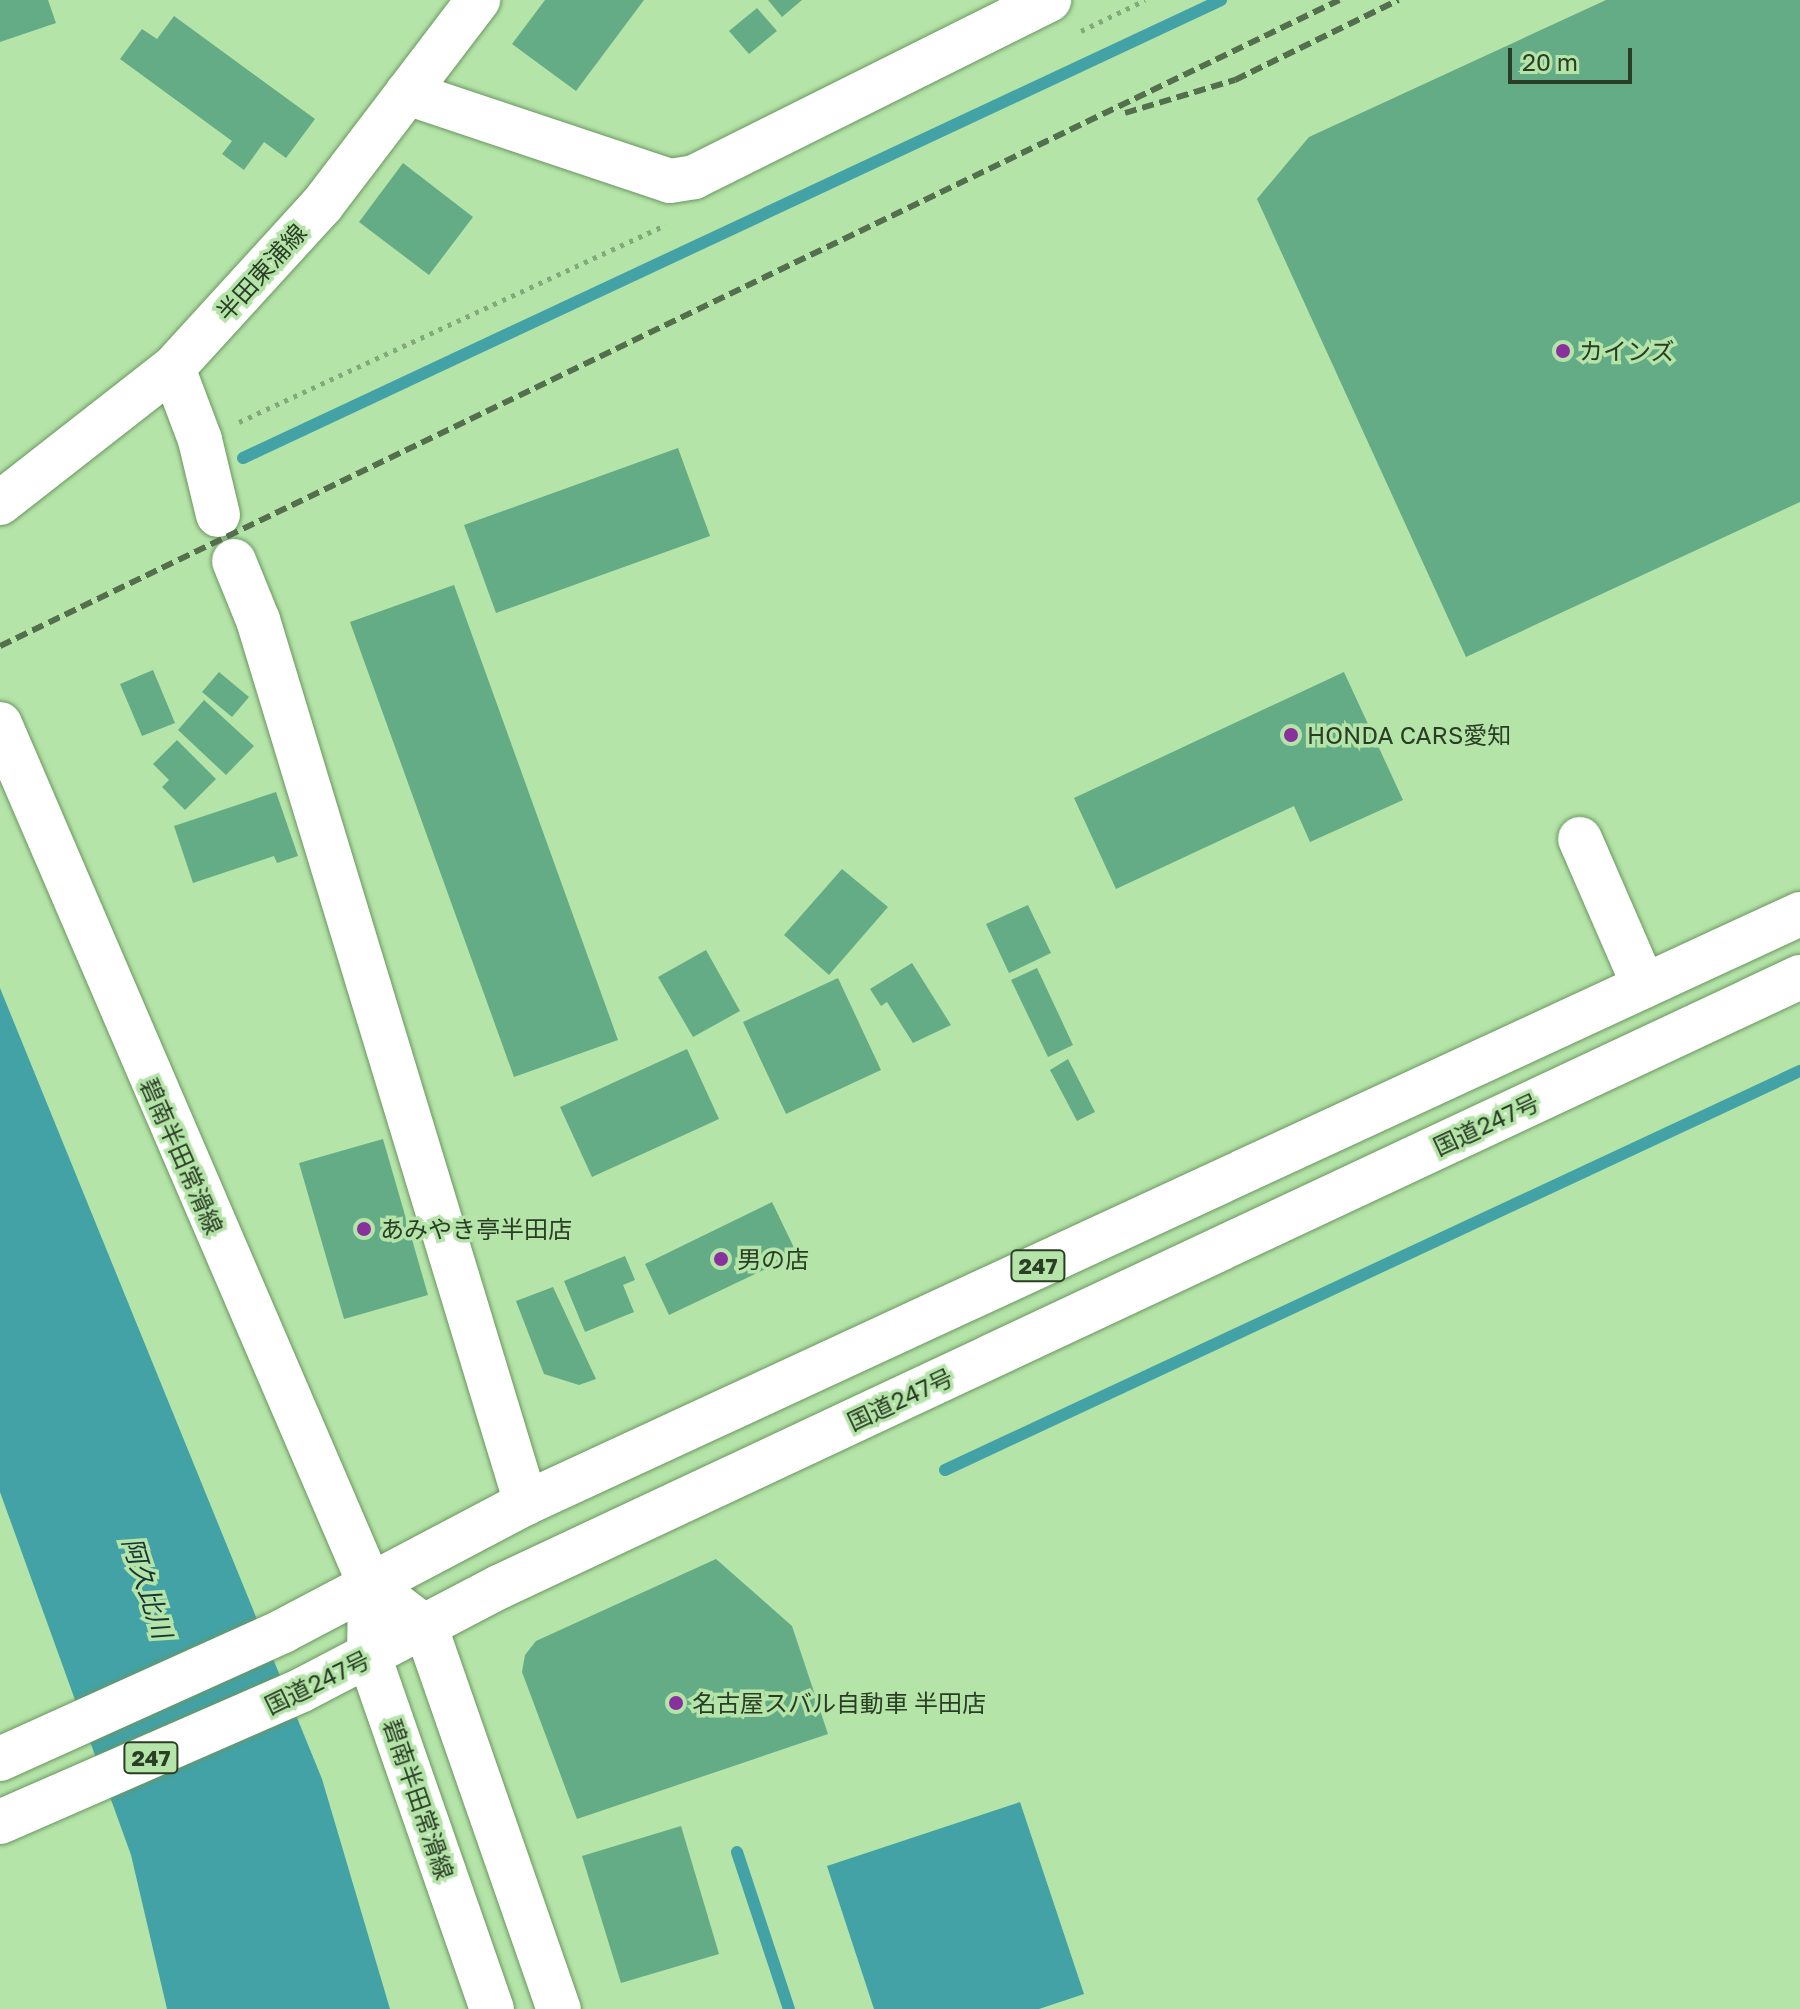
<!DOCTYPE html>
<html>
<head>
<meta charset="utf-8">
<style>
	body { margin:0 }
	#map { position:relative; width:1800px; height:2009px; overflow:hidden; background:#b5e4a9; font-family:"Golos Text","Noto Sans JP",sans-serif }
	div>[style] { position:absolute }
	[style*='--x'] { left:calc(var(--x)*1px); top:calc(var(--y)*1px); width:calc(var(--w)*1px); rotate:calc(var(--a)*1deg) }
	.water>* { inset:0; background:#43a2a6 }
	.stream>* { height:12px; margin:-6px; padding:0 6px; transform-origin:6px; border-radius:6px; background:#43a2a6 }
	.building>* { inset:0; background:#64ac85 }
	.path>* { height:5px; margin-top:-2.5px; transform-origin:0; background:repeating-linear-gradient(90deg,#83a879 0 4px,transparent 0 10px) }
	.roads { filter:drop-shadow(0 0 2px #6a965f) drop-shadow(0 0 2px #6a965f) }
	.minor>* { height:44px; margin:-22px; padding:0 22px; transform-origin:22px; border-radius:22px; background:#fff }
	.major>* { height:44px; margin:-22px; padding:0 22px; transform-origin:22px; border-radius:22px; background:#fff }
	.highway>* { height:44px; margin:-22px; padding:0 22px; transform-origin:22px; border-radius:22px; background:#fff }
	.rail>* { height:6px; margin-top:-3px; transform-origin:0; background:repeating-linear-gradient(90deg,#546f4d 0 12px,transparent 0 18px) }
	.dots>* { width:22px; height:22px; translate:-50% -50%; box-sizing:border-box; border:4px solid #b5e4a9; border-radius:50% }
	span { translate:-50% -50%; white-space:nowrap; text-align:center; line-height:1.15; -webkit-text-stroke:7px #b5e4a9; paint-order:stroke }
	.shield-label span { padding:2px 6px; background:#b5e4a9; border:2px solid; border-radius:6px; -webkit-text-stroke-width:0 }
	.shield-label { font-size:22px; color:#2a3d25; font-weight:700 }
	.street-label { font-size:24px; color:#2a3d25 }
	.poi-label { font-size:24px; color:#2a3d25 }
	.left { translate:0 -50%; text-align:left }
	.water-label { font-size:26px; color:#173536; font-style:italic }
	.scale { position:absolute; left:1508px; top:48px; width:124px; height:36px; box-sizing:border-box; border:4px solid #2a3d25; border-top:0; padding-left:10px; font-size:24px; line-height:28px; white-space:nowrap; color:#2a3d25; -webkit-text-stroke:6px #b5e4a9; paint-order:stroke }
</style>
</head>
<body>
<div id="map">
	<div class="water">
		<i style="clip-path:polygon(0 988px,322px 1779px,390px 2009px,167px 2009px,131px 1855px,0 1492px)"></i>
		<i style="clip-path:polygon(1020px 1802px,1084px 1994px,1039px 2009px,874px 2009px,827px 1866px)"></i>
	</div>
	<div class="stream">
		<i style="--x:243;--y:458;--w:1080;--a:-25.09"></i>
		<i style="--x:945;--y:1470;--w:944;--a:-25.02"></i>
		<i style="--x:737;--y:1852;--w:165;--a:71.7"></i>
	</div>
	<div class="building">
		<i style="clip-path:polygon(0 0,48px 0,56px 23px,0 42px)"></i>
		<i style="clip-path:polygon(545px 0,644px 0,576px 91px,512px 44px)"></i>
		<i style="clip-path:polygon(768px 0,802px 0,782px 17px)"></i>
		<i style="clip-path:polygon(1606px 0,1800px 0,1800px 502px,1466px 657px,1257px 199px,1309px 137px)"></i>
		<i style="clip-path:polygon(757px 8px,777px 31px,749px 54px,729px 31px)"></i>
		<i style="clip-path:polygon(174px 16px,315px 119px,286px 158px,264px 142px,244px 170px,222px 154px,232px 141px,120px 59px,142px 29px,157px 39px)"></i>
		<i style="clip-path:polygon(403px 163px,473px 217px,429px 275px,359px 222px)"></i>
		<i style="clip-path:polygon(678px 448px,710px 536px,496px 613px,464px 525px)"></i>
		<i style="clip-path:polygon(454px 585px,618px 1040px,514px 1077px,350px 622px)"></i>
		<i style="clip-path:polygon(153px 670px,175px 723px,142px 736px,120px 684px)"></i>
		<i style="clip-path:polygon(219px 672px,249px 697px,232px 717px,202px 692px)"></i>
		<i style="clip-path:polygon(1344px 672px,1403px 800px,1310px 842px,1294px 806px,1116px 889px,1074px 798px)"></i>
		<i style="clip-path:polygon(204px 700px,254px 746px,226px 775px,178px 730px)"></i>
		<i style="clip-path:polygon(177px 740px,216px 779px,185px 810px,162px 787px,169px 780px,153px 764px)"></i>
		<i style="clip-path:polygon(276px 792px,298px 856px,277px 863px,274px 856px,193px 883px,174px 826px)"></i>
		<i style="clip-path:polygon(842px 869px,888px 907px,829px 975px,784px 935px)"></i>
		<i style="clip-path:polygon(1028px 905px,1051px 953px,1009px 973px,986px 924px)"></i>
		<i style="clip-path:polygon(706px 950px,740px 1011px,693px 1037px,658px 977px)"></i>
		<i style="clip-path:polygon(912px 963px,951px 1025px,913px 1043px,887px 1002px,881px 1006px,870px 989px)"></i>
		<i style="clip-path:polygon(1037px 968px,1073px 1045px,1048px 1057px,1011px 980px)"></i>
		<i style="clip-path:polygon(838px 978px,881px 1070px,786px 1114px,743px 1022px)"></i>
		<i style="clip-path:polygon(687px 1049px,719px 1119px,592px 1177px,560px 1107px)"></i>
		<i style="clip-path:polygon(1068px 1059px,1095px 1112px,1077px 1121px,1050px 1070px)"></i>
		<i style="clip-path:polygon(383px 1139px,428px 1295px,344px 1319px,299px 1163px)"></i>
		<i style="clip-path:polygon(772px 1202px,797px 1254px,669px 1315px,645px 1264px)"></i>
		<i style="clip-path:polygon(625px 1256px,635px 1280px,623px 1285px,634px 1312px,585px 1332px,564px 1281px)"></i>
		<i style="clip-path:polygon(553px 1287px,596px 1379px,579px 1385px,544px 1374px,516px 1301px)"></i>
		<i style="clip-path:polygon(716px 1559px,792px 1626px,828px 1734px,577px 1819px,522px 1672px,525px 1655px,536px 1641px)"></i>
		<i style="clip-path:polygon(681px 1826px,719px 1954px,621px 1983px,582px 1856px)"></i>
	</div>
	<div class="path">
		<i style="--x:1081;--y:31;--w:71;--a:-25.8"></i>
		<i style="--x:239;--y:422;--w:470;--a:-24.8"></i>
	</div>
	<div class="roads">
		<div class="minor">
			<i style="--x:407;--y:93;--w:277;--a:18.5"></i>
			<i style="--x:670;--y:181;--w:24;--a:-9"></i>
			<i style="--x:694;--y:177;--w:397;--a:-26.5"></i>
			<i style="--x:173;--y:368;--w:77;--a:69.4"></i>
			<i style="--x:200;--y:440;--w:77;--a:76.5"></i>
			<i style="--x:234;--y:561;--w:64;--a:67.9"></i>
			<i style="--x:258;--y:620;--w:923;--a:73.12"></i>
			<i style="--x:1580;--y:839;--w:160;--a:66.5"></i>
		</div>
		<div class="major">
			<i style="--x:0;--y:503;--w:219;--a:-38"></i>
			<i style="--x:173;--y:368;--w:221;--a:-47.6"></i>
			<i style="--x:322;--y:205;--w:258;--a:-52.7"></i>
			<i style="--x:0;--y:724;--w:937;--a:66.75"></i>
			<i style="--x:370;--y:1585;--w:71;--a:90.8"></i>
			<i style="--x:369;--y:1656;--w:374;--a:70.8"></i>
			<i style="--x:370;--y:1585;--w:71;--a:37.5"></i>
			<i style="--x:426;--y:1628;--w:404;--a:70.8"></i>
		</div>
		<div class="highway">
			<i style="--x:0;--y:1759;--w:311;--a:-24.3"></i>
			<i style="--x:283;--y:1631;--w:275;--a:-27.8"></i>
			<i style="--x:526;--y:1503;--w:1404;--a:-24.81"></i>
			<i style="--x:0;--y:1822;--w:327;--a:-23.6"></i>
			<i style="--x:300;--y:1691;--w:225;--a:-27.6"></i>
			<i style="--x:499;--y:1587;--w:1437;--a:-25.12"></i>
		</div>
	</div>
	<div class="rail">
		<i style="--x:1125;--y:113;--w:115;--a:-16.7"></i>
		<i style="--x:1235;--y:80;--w:182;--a:-26.1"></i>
		<i style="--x:0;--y:646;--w:1487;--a:-25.75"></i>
	</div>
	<div class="dots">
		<i style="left:1563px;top:351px;background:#88319d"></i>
		<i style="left:1291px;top:735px;background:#88319d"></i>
		<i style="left:364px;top:1229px;background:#88319d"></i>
		<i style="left:721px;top:1259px;background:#88319d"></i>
		<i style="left:676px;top:1703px;background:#88319d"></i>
	</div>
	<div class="shield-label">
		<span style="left:1038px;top:1266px">247</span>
		<span style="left:151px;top:1758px">247</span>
	</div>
	<div class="street-label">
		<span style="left:261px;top:272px;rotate:-48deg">半田東浦線</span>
		<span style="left:1486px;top:1124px;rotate:-25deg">国道247号</span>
		<span style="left:182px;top:1156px;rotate:66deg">碧南半田常滑線</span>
		<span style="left:900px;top:1399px;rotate:-25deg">国道247号</span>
		<span style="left:317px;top:1682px;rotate:-26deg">国道247号</span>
		<span style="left:419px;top:1799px;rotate:71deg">碧南半田常滑線</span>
	</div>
	<div class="poi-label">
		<span class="left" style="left:1579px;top:351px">カインズ</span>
		<span class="left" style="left:1307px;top:735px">HONDA CARS愛知</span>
		<span class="left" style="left:380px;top:1229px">あみやき亭半田店</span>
		<span class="left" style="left:737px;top:1259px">男の店</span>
		<span class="left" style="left:692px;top:1703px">名古屋スバル自動車 半田店</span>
	</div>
	<div class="water-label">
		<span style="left:147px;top:1588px;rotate:72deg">阿久比川</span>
	</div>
	<div class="scale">20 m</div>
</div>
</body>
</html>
